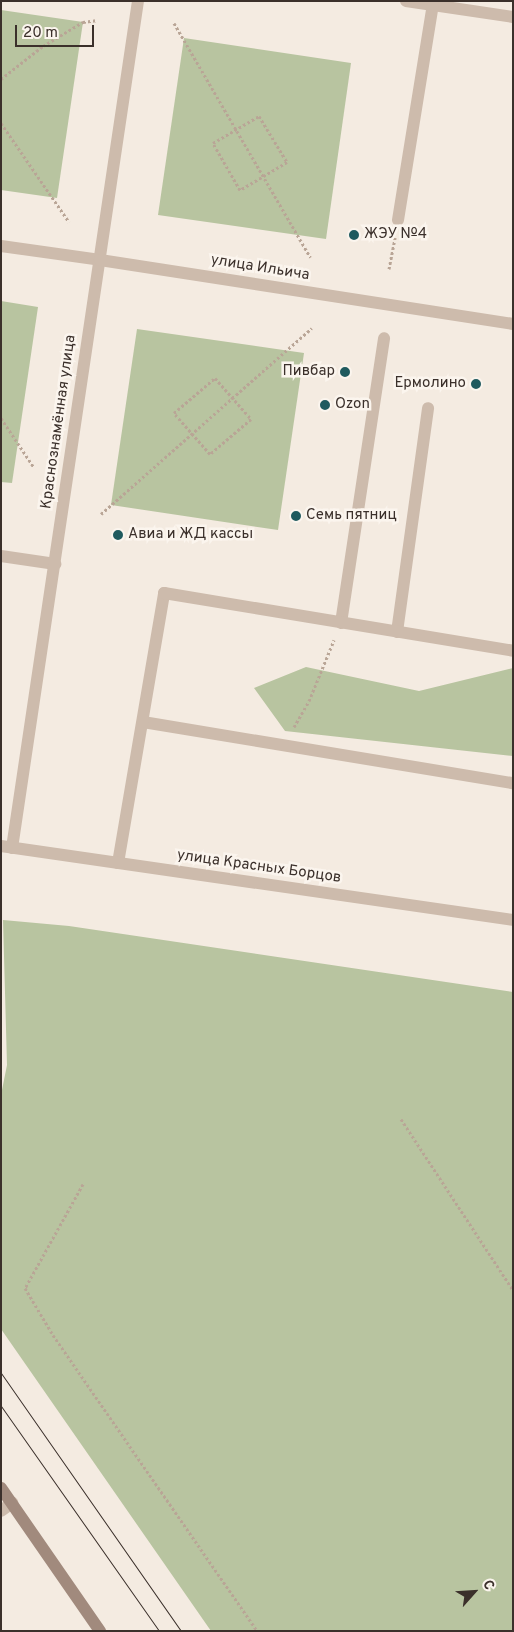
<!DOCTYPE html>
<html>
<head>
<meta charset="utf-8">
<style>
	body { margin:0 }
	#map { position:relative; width:514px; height:1632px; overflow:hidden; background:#f4ebe1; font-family:Overpass,sans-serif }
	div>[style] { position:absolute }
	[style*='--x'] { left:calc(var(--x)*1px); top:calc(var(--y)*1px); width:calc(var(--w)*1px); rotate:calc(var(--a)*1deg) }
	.green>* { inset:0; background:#b8c4a0 }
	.path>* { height:3px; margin-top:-1.5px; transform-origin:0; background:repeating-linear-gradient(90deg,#b9a596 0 2.5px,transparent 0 5px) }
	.service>* { height:12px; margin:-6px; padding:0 6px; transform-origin:6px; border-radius:6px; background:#cdbbac }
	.minor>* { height:12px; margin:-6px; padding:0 6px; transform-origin:6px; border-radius:6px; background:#cdbbac }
	.tertiary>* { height:12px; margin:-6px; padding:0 6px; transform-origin:6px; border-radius:6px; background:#cdbbac }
	.secondary>* { height:12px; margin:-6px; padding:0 6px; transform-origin:6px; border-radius:6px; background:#a18a7d }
	.tram>* { height:1px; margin:-0.5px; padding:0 0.5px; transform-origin:0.5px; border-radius:0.5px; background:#3b302b }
	.dots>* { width:14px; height:14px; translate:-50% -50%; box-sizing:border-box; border:2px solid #fbf5ee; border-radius:50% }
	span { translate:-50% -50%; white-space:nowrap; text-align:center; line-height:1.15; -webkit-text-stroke:5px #fbf5ee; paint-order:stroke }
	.poi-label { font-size:15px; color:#3b302b }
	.left { translate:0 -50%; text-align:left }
	.right { translate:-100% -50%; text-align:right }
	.street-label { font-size:15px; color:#3b302b }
	.frame { position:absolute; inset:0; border:2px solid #3b302b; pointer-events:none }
	.north { position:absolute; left:449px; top:1567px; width:50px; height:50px; -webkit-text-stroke:4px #fbf5ee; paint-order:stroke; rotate:64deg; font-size:14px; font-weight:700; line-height:20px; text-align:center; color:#3b302b }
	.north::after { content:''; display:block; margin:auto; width:18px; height:22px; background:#3b302b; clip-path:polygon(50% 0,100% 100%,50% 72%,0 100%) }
	.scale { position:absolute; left:15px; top:25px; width:79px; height:22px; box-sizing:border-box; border:2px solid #3b302b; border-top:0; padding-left:6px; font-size:15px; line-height:18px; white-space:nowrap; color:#3b302b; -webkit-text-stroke:4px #fbf5ee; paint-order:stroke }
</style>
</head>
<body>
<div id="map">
	<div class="green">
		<i style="clip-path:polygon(1px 10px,83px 22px,57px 198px,1px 190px)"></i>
		<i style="clip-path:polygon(184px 38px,351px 63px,326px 239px,158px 215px)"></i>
		<i style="clip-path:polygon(1px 301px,38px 307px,12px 483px,1px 482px)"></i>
		<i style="clip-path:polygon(137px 329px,304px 353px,278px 530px,111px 505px)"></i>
		<i style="clip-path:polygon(306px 667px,419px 691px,513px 668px,513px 756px,285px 731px,254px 688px)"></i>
		<i style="clip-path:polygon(3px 920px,69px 926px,513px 992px,513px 1631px,211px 1631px,1px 1329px,1px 1095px,7px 1065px)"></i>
	</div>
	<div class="path">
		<i style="--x:174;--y:23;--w:271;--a:59.8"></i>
		<i style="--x:1;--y:79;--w:53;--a:-38.2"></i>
		<i style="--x:43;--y:46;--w:47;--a:-31"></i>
		<i style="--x:83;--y:22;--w:15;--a:-8"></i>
		<i style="--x:259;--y:116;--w:54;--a:58.7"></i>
		<i style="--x:287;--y:162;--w:55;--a:149.2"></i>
		<i style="--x:240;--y:190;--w:54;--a:-119.9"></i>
		<i style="--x:213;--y:143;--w:53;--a:-30.4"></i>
		<i style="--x:1;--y:123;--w:120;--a:55.5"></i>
		<i style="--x:389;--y:269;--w:32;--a:-79"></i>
		<i style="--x:215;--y:378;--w:55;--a:48.7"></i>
		<i style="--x:251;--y:419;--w:54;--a:139.5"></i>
		<i style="--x:210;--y:454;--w:55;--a:-131.3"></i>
		<i style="--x:174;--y:413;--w:54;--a:-40.5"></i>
		<i style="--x:1;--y:418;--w:58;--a:56.3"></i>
		<i style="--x:101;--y:514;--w:281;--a:-41.4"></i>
		<i style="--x:294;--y:727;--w:30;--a:-60"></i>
		<i style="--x:309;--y:701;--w:66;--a:-67.7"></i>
		<i style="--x:401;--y:1119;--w:204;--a:56.8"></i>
		<i style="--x:83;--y:1184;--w:119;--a:119.1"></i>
		<i style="--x:25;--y:1288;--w:55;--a:59.2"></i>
		<i style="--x:53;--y:1335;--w:359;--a:55.4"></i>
	</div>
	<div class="service">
		<i style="--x:406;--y:1;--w:108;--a:8.5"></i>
		<i style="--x:398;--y:220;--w:218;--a:-80.8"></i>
		<i style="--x:1;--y:556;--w:55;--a:8.4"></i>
		<i style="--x:341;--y:623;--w:288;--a:-81.4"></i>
		<i style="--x:397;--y:632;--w:226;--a:-82.1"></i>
		<i style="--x:143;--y:722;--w:375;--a:9.4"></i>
		<i style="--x:118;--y:863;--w:274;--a:-80.3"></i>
		<i style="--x:164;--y:593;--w:354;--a:9.4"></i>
		<i style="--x:1;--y:1511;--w:14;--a:-36"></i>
	</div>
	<div class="minor">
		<i style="--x:1;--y:246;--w:100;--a:8"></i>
		<i style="--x:1;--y:846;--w:517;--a:8.22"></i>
		<i style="--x:12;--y:848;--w:856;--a:-81.54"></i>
	</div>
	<div class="tertiary">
		<i style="--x:100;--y:260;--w:418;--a:8.8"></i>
	</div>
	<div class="secondary">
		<i style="--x:1;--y:1488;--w:174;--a:55.3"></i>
	</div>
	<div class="tram">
		<i style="--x:1;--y:1373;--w:315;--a:55.1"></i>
		<i style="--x:1;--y:1406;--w:275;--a:54.9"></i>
	</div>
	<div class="dots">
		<i style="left:354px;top:235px;background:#1f5a5e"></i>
		<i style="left:345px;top:372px;background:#1f5a5e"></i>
		<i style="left:476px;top:384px;background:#1f5a5e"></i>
		<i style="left:325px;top:405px;background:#1f5a5e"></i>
		<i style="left:296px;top:516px;background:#1f5a5e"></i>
		<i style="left:118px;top:535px;background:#1f5a5e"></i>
	</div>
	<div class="poi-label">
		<span class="left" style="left:364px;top:235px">ЖЭУ №4</span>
		<span class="right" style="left:335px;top:372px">Пивбар</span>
		<span class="right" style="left:466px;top:384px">Ермолино</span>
		<span class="left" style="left:335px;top:405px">Ozon</span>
		<span class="left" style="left:306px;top:516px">Семь пятниц</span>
		<span class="left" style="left:128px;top:535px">Авиа и ЖД кассы</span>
	</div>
	<div class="street-label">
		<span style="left:260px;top:268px;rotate:9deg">улица Ильича</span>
		<span style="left:59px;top:422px;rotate:-82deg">Краснознамённая улица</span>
		<span style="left:259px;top:867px;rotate:8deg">улица Красных Борцов</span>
	</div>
	<div class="frame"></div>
	<div class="north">С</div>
	<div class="scale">20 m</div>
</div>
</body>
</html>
